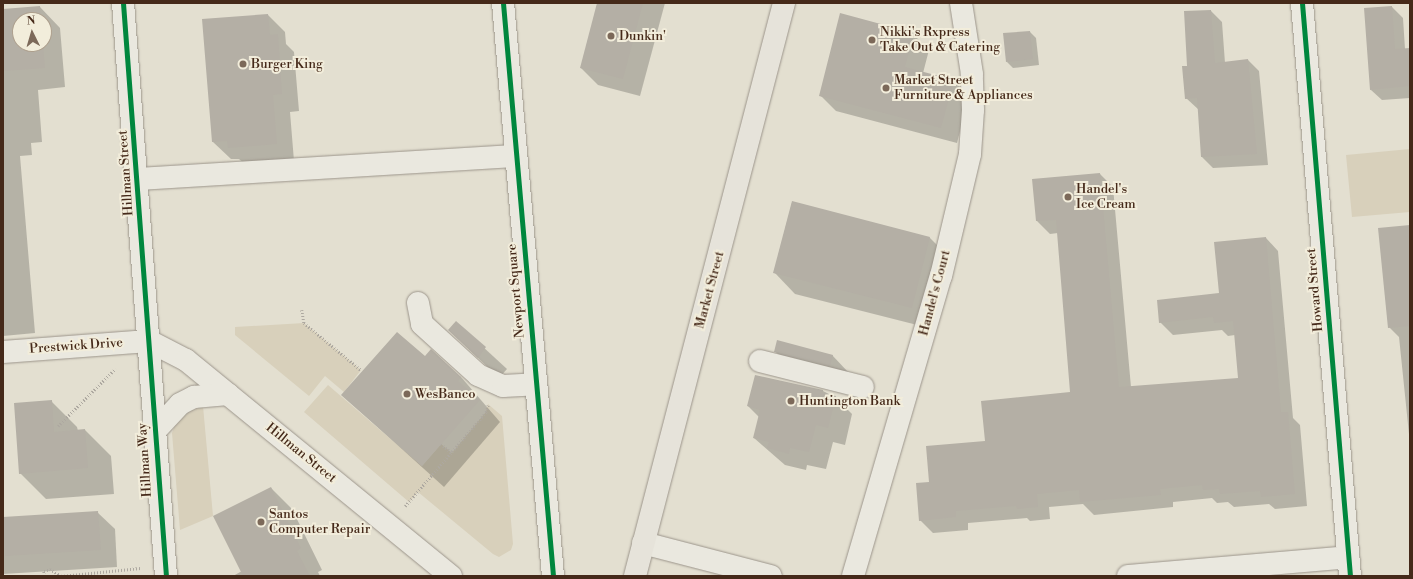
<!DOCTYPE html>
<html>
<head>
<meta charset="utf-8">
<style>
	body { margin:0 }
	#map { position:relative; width:1413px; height:579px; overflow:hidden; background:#e3dfd0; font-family:"Libre Bodoni",serif }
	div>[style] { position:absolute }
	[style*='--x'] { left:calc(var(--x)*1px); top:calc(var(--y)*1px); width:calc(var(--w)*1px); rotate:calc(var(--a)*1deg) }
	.green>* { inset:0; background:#d8d0bb }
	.shadow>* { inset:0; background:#0003 }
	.building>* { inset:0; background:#b4afa5 }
	.path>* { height:2.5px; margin-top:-1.25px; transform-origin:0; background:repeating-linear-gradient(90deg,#ada8a0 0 1px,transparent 0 3px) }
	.roads { filter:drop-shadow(0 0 1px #9c958b) drop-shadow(0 0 1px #9c958b) }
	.minor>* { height:22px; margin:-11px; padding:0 11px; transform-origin:11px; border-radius:11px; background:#eae8df }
	.major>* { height:22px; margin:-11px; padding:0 11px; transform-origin:11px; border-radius:11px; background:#e6e3da }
	.cycleway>* { height:5px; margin:-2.5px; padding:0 2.5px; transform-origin:2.5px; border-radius:2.5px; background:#00873e }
	.dots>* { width:11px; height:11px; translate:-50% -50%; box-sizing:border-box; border:2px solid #f2eddb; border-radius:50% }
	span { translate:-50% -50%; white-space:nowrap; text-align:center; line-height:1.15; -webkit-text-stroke:4px #f2eddb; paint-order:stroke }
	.poi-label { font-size:13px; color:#452919 }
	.left { translate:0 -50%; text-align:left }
	.street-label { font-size:13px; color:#452919 }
	.frame { position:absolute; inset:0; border:4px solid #452919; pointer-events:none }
	.north { position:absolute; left:12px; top:12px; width:40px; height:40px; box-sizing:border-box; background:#f2eddb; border:1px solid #ad9f8d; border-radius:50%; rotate:355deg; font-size:11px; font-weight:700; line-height:16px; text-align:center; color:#452919 }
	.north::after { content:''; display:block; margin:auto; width:14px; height:18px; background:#7c6959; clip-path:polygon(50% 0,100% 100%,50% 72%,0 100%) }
</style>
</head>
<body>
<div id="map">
	<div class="green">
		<i style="clip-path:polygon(1410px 149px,1410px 212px,1352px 217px,1346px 155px)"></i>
		<i style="clip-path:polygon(304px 323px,361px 370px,344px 392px,325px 376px,309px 396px,235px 335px,235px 327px)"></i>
		<i style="clip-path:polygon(328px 385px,422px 466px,441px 444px,452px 453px,486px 412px,488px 404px,502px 416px,513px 544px,511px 550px,499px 557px,493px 554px,418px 492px,409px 502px,304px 412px)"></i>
		<i style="clip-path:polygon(203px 406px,213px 516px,180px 530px,172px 433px,176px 422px,185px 413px)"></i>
	</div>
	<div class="shadow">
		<i style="clip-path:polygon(598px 3px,665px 3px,640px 96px,598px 85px,581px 68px)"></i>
		<i style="clip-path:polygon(evenodd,40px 7px,60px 28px,65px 87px,38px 90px,42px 142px,31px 143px,32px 155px,20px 156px,35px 333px,3px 336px,3px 10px,40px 7px,20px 20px,44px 20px,44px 44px,20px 44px,20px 20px)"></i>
		<i style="clip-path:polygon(1392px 7px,1403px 18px,1405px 49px,1410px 49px,1410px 98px,1382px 100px,1371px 90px)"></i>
		<i style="clip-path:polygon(1211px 11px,1222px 22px,1225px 63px,1248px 60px,1259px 71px,1268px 165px,1213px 168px,1202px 157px,1199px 110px,1186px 98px,1188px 66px)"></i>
		<i style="clip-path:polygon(268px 15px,285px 32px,286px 44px,294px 52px,299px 111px,290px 112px,294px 161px,246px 165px,239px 159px,231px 159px,213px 142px)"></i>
		<i style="clip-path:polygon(1030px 32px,1036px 38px,1039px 65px,1013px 68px,1007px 62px)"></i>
		<i style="clip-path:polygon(913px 34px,929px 50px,923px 73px,953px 80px,969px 96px,957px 143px,836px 111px,820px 95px)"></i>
		<i style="clip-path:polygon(1100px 174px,1113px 187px,1131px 387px,1239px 379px,1235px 335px,1228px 336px,1222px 330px,1173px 335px,1160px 322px,1220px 294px,1266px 238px,1278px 251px,1293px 418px,1300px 425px,1307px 506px,1275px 509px,1269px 504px,1234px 507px,1228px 502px,1217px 503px,1212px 498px,1173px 502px,1173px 507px,1094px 515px,1083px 504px,1049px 507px,1050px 519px,1030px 521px,1027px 518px,968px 523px,968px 530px,933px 533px,920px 520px,930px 482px,986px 442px,1071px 393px,1058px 233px,1050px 234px,1037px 221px,1034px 180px)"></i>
		<i style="clip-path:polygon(792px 203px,930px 238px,951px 259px,933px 329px,795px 294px,774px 272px)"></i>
		<i style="clip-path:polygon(1410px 226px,1410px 444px,1399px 337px,1389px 327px)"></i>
		<i style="clip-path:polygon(456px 322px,507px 369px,499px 378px,449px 330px)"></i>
		<i style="clip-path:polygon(775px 351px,832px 355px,849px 373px,792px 369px)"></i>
		<i style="clip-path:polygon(425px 358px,461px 377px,500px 422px,444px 487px,342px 395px)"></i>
		<i style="clip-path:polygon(823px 391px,835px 397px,852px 414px,845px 445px,833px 442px,826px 469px,807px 465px,806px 470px,785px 465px,754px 438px,759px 417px,748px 406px)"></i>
		<i style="clip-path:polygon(51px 401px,77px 427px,78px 431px,85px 430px,111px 456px,114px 494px,46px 499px,20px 473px)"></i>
		<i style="clip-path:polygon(271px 488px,292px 509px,322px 570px,318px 572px,320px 576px,233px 576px,242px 571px)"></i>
		<i style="clip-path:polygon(97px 512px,115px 529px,117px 567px,3px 574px,3px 518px)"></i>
	</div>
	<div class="building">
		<i style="clip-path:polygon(597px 3px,643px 3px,623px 79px,580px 68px)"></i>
		<i style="clip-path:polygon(40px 6px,41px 20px,20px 20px,20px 44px,43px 44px,45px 68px,3px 71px,3px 9px)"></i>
		<i style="clip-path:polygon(1392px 6px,1395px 49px,1410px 48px,1410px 86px,1370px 90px,1364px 8px)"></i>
		<i style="clip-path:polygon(1211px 10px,1215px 63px,1248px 59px,1257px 154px,1201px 157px,1197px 98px,1185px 99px,1182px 66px,1187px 66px,1184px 11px)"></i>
		<i style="clip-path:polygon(840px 13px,914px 33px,905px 67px,954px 80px,941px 128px,819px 96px)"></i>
		<i style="clip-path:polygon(268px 14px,270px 35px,278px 34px,282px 94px,273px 95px,277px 144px,228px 148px,227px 141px,212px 142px,202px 19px)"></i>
		<i style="clip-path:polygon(1030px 31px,1033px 59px,1006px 62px,1003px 33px)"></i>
		<i style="clip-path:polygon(1100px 173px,1119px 387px,1238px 378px,1233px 321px,1214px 323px,1213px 317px,1159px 323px,1157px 300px,1219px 293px,1214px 242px,1266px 237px,1281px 412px,1288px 412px,1295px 494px,1261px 497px,1260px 491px,1220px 494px,1219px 489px,1203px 490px,1202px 485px,1160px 489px,1161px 495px,1080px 502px,1079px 490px,1037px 494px,1038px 507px,1017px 509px,1016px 506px,956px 511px,956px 517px,919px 521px,916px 483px,929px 482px,926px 446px,985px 441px,981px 401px,1070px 392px,1056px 220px,1036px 221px,1032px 179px)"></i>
		<i style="clip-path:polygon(792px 201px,930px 237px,912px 308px,773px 273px)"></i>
		<i style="clip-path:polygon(1410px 225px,1410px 326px,1388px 328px,1378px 228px)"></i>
		<i style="clip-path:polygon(456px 321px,486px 347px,478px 358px,448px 330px)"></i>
		<i style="clip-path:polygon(397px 332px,425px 356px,431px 349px,461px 377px,458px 381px,480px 400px,422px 466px,341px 395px)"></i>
		<i style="clip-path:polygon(777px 340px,833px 355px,830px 366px,774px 352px)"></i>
		<i style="clip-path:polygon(755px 375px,823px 390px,823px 393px,836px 396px,828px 428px,816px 425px,809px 452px,790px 448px,789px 454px,767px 448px,769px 442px,753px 438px,760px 410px,747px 406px)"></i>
		<i style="clip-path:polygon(52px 400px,54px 432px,85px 429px,88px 468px,19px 474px,14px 403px)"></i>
		<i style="clip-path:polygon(271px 487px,301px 548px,297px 551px,310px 576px,243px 576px,213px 516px)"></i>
		<i style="clip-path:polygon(98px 511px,101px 550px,5px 556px,3px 517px)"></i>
	</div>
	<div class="path">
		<i style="--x:302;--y:310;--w:13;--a:81"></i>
		<i style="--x:304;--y:323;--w:74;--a:39.5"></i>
		<i style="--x:58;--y:426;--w:81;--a:-45"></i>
		<i style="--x:441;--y:444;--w:14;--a:39"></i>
		<i style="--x:405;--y:506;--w:124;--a:-49.2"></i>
		<i style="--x:486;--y:412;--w:7;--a:-74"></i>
		<i style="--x:43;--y:576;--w:5;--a:-79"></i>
		<i style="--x:44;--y:571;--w:6;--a:-18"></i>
		<i style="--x:50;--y:569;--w:13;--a:32"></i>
		<i style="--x:61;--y:576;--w:80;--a:-5.7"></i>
	</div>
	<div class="roads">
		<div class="minor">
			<i style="--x:123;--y:3;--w:575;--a:85.71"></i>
			<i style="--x:503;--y:3;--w:575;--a:85.01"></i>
			<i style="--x:1302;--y:3;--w:575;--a:85.21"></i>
			<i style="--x:137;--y:179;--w:379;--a:-3.5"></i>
			<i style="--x:418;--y:303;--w:21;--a:79"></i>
			<i style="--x:422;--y:324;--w:76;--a:42.3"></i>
			<i style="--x:478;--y:375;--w:27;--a:24"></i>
			<i style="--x:503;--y:386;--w:33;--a:-3"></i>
			<i style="--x:149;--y:341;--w:42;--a:27.2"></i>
			<i style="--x:186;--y:360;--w:342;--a:39.2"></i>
			<i style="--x:3;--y:352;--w:146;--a:-4.3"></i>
			<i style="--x:760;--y:361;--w:106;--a:14.2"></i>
			<i style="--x:154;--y:432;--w:38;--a:-47"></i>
			<i style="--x:180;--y:404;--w:16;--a:-27"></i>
			<i style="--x:194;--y:397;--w:34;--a:-5"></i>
			<i style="--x:643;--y:543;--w:132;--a:14.5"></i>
			<i style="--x:853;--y:576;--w:313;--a:-73.7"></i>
			<i style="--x:941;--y:276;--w:125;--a:-76.6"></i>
			<i style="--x:970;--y:154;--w:44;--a:-86.1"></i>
			<i style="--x:973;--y:110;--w:36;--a:-92"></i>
			<i style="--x:972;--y:74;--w:72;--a:-98.8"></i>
			<i style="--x:1128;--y:576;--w:221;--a:-4.9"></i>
		</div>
		<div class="major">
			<i style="--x:635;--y:576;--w:592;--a:-75.42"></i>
		</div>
	</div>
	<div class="cycleway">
		<i style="--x:123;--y:3;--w:575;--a:85.71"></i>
		<i style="--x:503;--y:3;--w:575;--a:85.01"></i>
		<i style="--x:1302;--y:3;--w:575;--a:85.21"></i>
	</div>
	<div class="dots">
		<i style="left:611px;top:36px;background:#7c6959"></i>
		<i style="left:872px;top:40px;background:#7c6959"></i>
		<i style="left:243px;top:64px;background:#7c6959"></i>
		<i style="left:886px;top:88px;background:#7c6959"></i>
		<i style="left:1068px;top:197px;background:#7c6959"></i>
		<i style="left:407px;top:394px;background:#7c6959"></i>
		<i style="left:791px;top:401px;background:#7c6959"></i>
		<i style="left:261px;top:522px;background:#7c6959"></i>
	</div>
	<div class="poi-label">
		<span class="left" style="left:880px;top:40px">Nikki's Rxpress<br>Take Out &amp; Catering</span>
		<span class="left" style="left:619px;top:36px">Dunkin'</span>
		<span class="left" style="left:251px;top:64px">Burger King</span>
		<span class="left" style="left:894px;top:88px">Market Street<br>Furniture &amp; Appliances</span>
		<span class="left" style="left:1076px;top:197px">Handel's<br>Ice Cream</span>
		<span class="left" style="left:415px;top:394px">WesBanco</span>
		<span class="left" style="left:799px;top:401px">Huntington Bank</span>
		<span class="left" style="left:269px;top:522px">Santos<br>Computer Repair</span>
	</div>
	<div class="street-label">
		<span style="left:126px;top:173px;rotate:-94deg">Hillman Street</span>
		<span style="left:710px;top:290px;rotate:-75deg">Market Street</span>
		<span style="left:1315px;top:290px;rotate:-95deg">Howard Street</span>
		<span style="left:516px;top:291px;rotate:-95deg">Newport Square</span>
		<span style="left:935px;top:293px;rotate:-75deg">Handel's Court</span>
		<span style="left:76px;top:346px;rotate:-4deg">Prestwick Drive</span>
		<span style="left:301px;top:453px;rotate:39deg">Hillman Street</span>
		<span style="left:145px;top:460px;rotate:-94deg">Hillman Way</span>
	</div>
	<div class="frame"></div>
	<div class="north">N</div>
</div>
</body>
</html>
